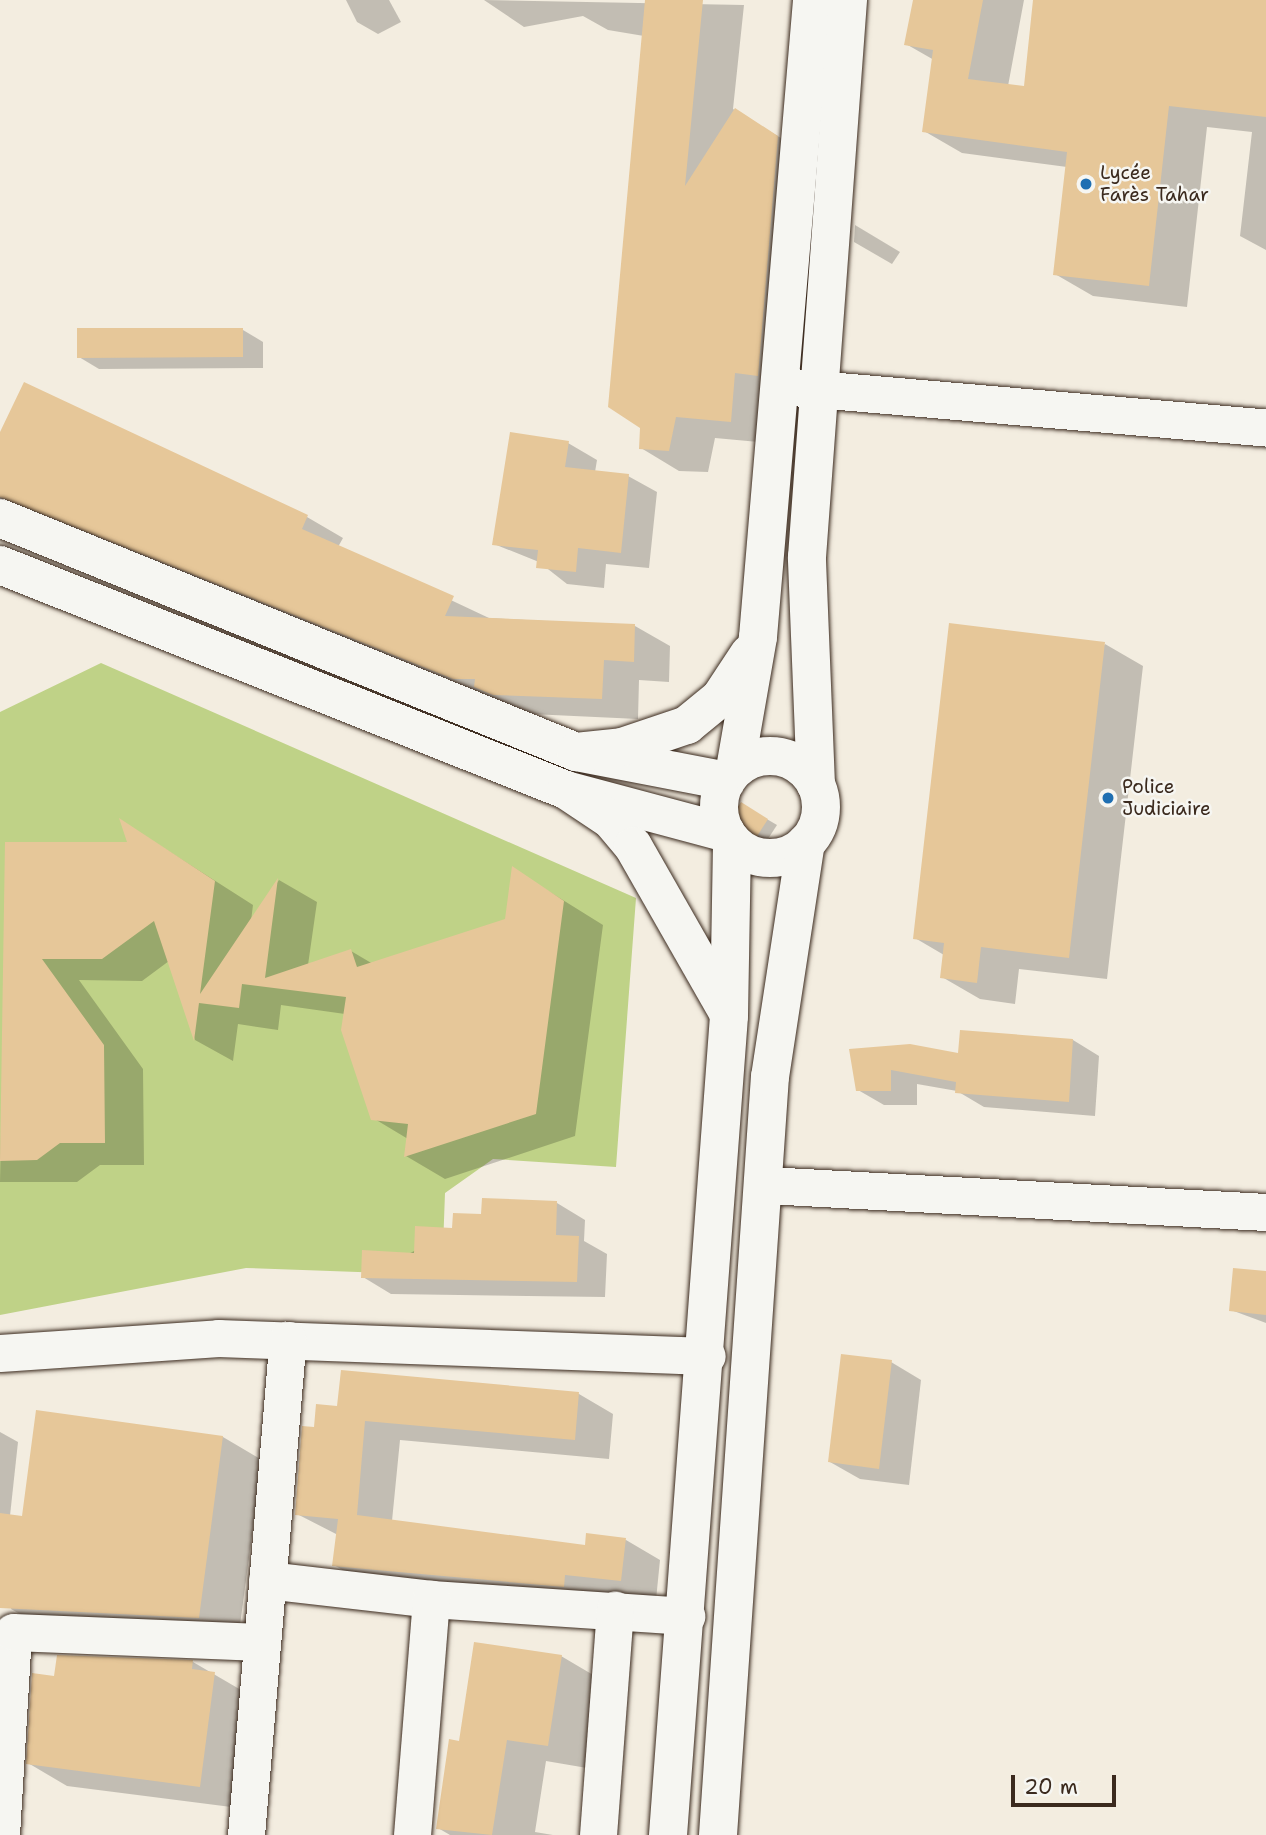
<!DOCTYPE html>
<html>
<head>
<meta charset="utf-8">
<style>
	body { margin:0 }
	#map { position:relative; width:1266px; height:1835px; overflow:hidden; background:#f3ede0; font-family:"Shantell Sans",sans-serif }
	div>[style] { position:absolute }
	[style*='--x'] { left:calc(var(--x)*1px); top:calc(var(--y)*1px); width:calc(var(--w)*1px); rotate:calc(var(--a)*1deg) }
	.green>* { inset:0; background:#bfd287 }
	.shadow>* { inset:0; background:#0003 }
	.building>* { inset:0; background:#e6c799 }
	.roads { filter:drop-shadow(0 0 2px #3b2a1e) drop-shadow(0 0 2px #3b2a1e) }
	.minor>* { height:37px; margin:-18.5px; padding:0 18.5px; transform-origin:18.5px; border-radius:18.5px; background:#f6f6f2 }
	.tertiary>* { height:38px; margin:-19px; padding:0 19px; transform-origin:19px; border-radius:19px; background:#f6f6f2 }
	.primary>* { height:38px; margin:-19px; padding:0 19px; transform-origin:19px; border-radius:19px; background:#f6f6f2 }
	.primary>.ring { margin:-19px; padding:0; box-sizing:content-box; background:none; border:38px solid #f6f6f2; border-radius:50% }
	.dots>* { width:19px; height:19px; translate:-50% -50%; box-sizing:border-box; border:4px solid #f6f6f2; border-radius:50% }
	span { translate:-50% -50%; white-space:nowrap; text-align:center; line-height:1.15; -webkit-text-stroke:5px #f6f6f2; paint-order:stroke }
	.poi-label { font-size:19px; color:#3b2a1e }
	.left { translate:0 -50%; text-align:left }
	.scale { position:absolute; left:1011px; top:1775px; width:105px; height:32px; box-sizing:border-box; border:4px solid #3b2a1e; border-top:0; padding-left:9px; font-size:21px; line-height:24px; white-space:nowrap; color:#3b2a1e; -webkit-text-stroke:5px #f6f6f2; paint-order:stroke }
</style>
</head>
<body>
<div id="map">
	<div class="green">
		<i style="clip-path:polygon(101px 663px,636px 898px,616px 1167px,493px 1159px,445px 1193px,442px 1275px,246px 1268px,0 1315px,0 712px)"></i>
	</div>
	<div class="shadow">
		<i style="clip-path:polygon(346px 0,389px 0,401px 22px,378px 34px,357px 22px)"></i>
		<i style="clip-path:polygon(484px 0,744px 5px,733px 109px,817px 160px,769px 443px,715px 438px,708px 472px,679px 471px,641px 448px,644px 36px,608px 30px,583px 16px,524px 27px)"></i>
		<i style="clip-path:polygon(914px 0,1024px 0,1008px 86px,1025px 88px,1035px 0,1266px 0,1266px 250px,1240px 236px,1252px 132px,1207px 127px,1187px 307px,1093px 296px,1055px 274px,1067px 167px,962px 153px,924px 131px,934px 60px,906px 44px)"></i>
		<i style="clip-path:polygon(855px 225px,900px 252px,892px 264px,854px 242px)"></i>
		<i style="clip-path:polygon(243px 330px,263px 342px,263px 368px,99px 369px,79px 357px)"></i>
		<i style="clip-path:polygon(24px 385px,307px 517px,343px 538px,338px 547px,489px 618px,635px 626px,670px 646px,669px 682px,639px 680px,638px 719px,531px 714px,0 503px,0 436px)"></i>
		<i style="clip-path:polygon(568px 443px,597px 460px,595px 472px,628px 476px,657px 492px,649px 568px,606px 564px,604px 588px,567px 584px,539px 562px,494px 544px)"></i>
		<i style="clip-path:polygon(1105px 644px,1143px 666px,1107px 979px,1019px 969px,1015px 1004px,980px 999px,942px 977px,944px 955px,915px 938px)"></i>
		<i style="clip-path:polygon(741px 804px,777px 825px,764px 845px,736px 813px)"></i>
		<i style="clip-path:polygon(123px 822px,253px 905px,251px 921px,279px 880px,317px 902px,308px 965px,351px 951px,373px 964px,506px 920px,513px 869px,603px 925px,575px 1136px,445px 1179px,406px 1156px,408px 1139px,373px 1118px,345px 1014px,281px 1005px,278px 1030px,238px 1024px,233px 1061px,195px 1040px,169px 961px,142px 981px,79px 980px,143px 1069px,144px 1165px,100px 1165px,77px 1182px,0 1182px,7px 844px,130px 843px)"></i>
		<i style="clip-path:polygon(1073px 1040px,1099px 1056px,1095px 1116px,984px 1107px,957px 1091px,917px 1084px,917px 1105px,884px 1105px,858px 1090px,851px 1050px,960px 1056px)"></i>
		<i style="clip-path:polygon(557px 1203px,585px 1220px,584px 1241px,607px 1254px,605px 1297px,391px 1294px,363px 1277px,483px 1216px)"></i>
		<i style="clip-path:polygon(1266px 1273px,1266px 1323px,1231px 1310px)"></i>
		<i style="clip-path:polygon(891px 1362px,921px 1380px,909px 1485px,860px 1479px,830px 1462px)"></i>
		<i style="clip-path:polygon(579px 1394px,613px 1414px,609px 1459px,400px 1440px,392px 1521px,587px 1547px,626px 1540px,660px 1560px,656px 1600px,368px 1585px,334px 1565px,338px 1535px,297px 1514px,316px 1429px,339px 1408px)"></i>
		<i style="clip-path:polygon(38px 1412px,223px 1437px,262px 1460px,238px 1640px,50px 1631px,11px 1609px)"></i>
		<i style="clip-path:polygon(0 1432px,18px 1442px,4px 1571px,0 1571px)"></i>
		<i style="clip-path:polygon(561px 1656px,600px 1679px,587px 1768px,546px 1761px,535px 1832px,553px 1835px,450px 1835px,438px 1828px,461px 1743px)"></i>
		<i style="clip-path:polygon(193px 1662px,253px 1697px,239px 1808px,67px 1786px,28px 1763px,56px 1677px)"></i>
	</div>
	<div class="building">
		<i style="clip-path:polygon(645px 0,703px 0,685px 186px,735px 108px,778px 136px,758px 376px,735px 373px,731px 422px,676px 417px,669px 451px,639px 449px,640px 428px,608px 407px)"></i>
		<i style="clip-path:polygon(913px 0,983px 0,968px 79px,1024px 86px,1033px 0,1266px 0,1266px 117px,1169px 106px,1149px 286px,1053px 275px,1067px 152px,922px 132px,933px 50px,904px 45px)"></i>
		<i style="clip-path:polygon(77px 328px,243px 328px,243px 357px,77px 358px)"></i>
		<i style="clip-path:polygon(24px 382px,308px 515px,302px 529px,454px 596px,445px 616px,635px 624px,634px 662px,604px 660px,602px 699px,493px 695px,474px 687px,475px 679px,453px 679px,0 497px,0 432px)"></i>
		<i style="clip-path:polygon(510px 432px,569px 441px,565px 467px,629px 474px,621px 553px,578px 548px,576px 572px,536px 568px,538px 550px,492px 545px)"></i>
		<i style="clip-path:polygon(949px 623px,1105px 642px,1069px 958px,981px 947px,977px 983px,940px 978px,944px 943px,913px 939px)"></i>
		<i style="clip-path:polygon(741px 802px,768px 819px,754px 841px,734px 813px)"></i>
		<i style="clip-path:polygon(119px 818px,215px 881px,200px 994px,278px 878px,265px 978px,351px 949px,357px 967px,505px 919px,512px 866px,564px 901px,536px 1114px,404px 1157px,408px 1124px,371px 1120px,341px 1030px,346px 997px,242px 984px,239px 1008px,199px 1003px,194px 1041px,154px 921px,102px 959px,42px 959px,104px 1045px,105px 1143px,60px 1143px,37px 1160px,0 1161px,5px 842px,127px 842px)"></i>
		<i style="clip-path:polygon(960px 1030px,1073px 1039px,1069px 1102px,955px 1093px,956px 1082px,891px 1070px,891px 1091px,856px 1091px,849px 1049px,910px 1044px,958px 1053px)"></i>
		<i style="clip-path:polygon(482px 1198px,557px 1201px,556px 1235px,579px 1236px,577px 1282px,361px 1278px,362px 1250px,414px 1253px,415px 1226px,452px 1228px,453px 1213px,481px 1214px)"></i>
		<i style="clip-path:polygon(1233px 1268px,1266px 1271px,1266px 1315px,1229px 1311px)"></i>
		<i style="clip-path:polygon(841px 1354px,892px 1360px,879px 1469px,828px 1462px)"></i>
		<i style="clip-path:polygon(341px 1370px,579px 1392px,575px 1440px,365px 1421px,357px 1515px,585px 1545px,586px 1533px,626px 1538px,621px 1581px,565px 1575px,564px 1587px,332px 1566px,338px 1519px,295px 1515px,302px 1426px,314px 1427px,316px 1404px,337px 1406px)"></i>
		<i style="clip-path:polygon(36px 1410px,223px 1436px,199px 1618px,0 1608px,0 1513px,22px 1516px)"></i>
		<i style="clip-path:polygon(474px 1642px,562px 1655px,548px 1746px,507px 1740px,492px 1835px,436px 1829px,449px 1739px,459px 1741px)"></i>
		<i style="clip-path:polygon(57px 1655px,193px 1660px,192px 1669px,215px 1672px,200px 1787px,26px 1764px,32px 1673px,54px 1676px)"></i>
	</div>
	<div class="roads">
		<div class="minor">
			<i style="--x:781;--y:386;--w:487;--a:4.9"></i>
			<i style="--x:766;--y:1185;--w:501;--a:3.09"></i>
			<i style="--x:0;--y:1353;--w:219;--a:-3.9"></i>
			<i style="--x:218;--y:1338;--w:489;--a:2.1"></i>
			<i style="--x:267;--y:1580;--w:165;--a:6.6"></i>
			<i style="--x:431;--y:1599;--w:256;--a:3.8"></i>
			<i style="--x:1;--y:1835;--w:203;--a:-86.6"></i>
			<i style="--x:13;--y:1632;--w:248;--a:2.3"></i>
			<i style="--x:246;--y:1835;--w:497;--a:-85.2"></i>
			<i style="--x:412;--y:1835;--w:237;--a:-85.4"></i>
			<i style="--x:598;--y:1835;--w:226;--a:-85.7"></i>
		</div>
		<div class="tertiary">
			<i style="--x:0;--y:518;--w:622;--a:22.11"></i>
			<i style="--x:576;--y:752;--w:153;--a:10.9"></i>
			<i style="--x:0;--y:565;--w:609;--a:21.68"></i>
			<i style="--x:566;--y:790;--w:166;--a:15"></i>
		</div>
		<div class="primary">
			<i style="--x:576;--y:752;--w:46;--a:-6.2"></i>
			<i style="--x:622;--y:747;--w:69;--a:-18.7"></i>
			<i style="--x:687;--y:725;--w:43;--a:-39.3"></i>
			<i style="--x:720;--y:698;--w:53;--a:-56.6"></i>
			<i class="ring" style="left:719px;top:756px;width:64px;height:64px"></i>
			<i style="--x:735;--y:769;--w:134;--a:-80.1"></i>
			<i style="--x:758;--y:637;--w:639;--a:-85.15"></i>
			<i style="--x:816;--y:785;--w:228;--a:-92.3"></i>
			<i style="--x:807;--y:557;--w:559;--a:-85.79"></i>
			<i style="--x:566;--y:790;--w:54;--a:33.7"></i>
			<i style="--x:611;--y:820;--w:34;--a:50"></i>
			<i style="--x:633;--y:846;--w:190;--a:60.3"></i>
			<i style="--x:668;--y:1835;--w:821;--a:-85.74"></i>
			<i style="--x:729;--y:1016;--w:175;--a:-89"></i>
			<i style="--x:718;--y:1835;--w:760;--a:-86.08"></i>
			<i style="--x:770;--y:1077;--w:237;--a:-81.3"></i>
		</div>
	</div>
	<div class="dots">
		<i style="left:1086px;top:184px;background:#1f6fb2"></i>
		<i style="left:1108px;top:798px;background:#1f6fb2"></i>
	</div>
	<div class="poi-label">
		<span class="left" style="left:1100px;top:184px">Lycée<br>Farès Tahar</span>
		<span class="left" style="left:1122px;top:798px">Police<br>Judiciaire</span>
	</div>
	<div class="scale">20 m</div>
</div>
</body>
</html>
